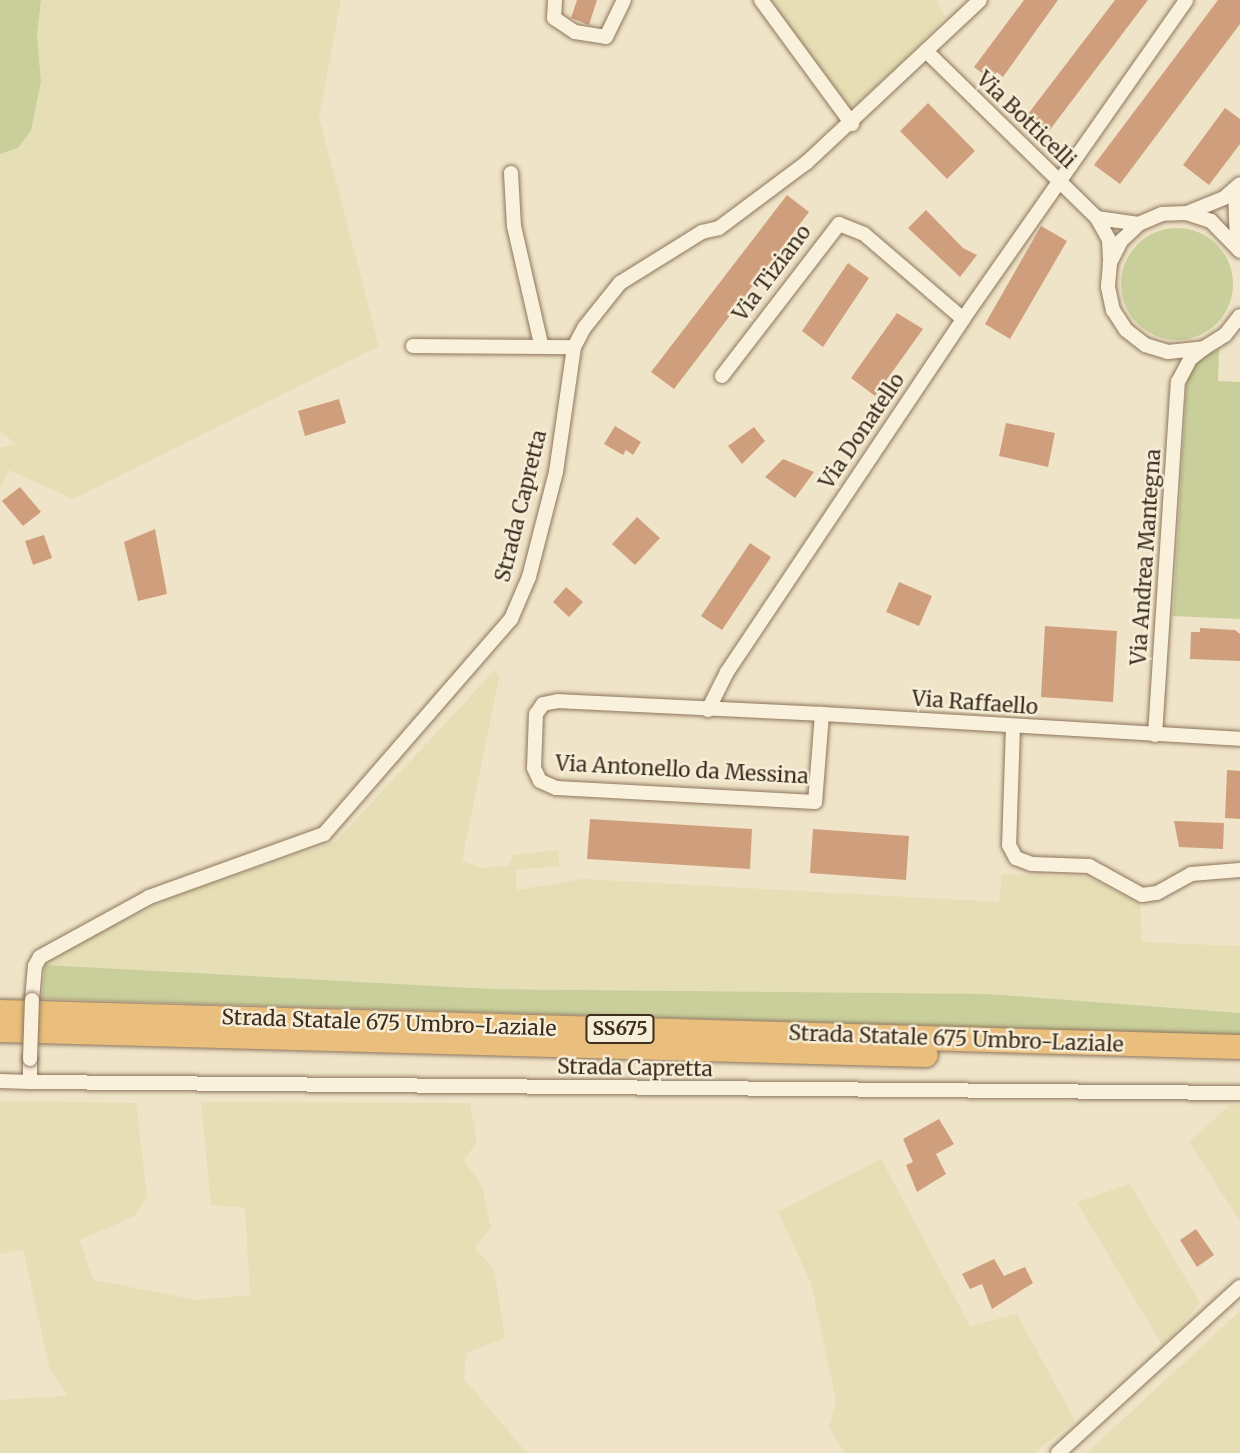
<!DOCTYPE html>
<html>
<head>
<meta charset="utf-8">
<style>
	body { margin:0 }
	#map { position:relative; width:1240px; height:1453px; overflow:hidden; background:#f0e4c8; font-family:Merriweather,serif }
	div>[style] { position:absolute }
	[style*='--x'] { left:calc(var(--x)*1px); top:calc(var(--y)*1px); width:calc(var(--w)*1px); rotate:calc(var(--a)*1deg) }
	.farmland>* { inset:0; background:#e6deb5 }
	.green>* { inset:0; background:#c9cf9b }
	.round { border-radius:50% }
	.building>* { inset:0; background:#cf9f7d }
	.roads { filter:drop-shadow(0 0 2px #8d765c) drop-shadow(0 0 2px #8d765c) }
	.minor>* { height:14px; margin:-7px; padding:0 7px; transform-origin:7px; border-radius:7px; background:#faf1dc }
	.trunk>* { height:24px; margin:-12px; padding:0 12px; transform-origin:12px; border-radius:12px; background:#eabe7c }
	.bridges { filter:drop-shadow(0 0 2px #8d765c) drop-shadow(0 0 2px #8d765c) }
	.minor-bridge>* { height:14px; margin:-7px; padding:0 7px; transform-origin:7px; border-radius:7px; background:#faf1dc }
	span { translate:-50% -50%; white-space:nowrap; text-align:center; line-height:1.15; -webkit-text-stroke:5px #f7eed8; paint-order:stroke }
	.shield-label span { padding:2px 5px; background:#f7eed8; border:2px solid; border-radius:5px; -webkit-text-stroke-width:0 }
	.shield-label { font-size:19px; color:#3d2e20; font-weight:700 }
	.street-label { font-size:21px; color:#3d2e20 }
</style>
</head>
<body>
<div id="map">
	<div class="farmland">
		<i style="clip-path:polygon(41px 0,341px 0,319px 117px,379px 346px,73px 499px,9px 470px,0 489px,0 448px,16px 444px,0 431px,0 154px,18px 148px,41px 81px,37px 35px)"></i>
		<i style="clip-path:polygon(770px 0,937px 0,945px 17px,902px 62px,853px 106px,846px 107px)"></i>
		<i style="clip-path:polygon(495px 670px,499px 677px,462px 861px,480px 868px,509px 866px,513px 855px,558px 850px,559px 866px,515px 870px,517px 890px,582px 879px,999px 902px,1002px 874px,1087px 877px,1140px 904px,1142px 942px,1240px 946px,1240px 1013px,989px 994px,492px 989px,45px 965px,82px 941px,174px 896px,335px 842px)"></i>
		<i style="clip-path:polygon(0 1101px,136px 1103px,147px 1196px,135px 1216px,80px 1240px,93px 1280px,197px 1300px,250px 1295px,245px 1208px,211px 1205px,201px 1102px,470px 1103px,477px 1142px,464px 1160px,482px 1187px,491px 1228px,474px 1248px,494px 1269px,505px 1338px,466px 1353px,464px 1379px,527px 1453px,0 1453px,0 1400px,68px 1396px,50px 1370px,23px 1249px,0 1254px)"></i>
		<i style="clip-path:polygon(1230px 1105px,1240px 1105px,1240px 1221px,1189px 1142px)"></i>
		<i style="clip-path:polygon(881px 1159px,970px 1326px,1017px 1314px,1075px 1421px,1034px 1453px,845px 1453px,829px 1427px,836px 1400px,811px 1283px,778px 1212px)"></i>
		<i style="clip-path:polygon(1130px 1184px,1200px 1303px,1163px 1346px,1077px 1202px)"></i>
		<i style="clip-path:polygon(1240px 1311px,1240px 1453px,1087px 1453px)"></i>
	</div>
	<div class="green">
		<i style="clip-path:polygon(0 0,41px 0,37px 35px,41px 81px,31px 130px,18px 148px,0 154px)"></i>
		<i class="round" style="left:1121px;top:228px;width:112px;height:112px"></i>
		<i style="clip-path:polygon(1219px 349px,1218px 381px,1240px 382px,1240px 619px,1173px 616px,1187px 378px,1199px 359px)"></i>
		<i style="clip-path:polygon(45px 965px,492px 989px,989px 994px,1240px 1013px,1240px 1035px,42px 999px)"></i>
	</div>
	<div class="building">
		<i style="clip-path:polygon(577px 0,597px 0,589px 25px,571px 18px)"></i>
		<i style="clip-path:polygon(1024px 0,1058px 0,1003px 77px,997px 72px,991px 80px,974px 67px)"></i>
		<i style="clip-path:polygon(1115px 0,1148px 0,1049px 131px,1028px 114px)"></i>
		<i style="clip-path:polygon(1218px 0,1240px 0,1240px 24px,1120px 184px,1094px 165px)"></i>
		<i style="clip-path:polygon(928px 103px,975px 151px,947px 179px,900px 131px)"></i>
		<i style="clip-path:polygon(1225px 108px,1240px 119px,1240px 144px,1209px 185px,1183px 165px)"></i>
		<i style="clip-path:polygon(787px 195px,809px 212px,674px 389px,651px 372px)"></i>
		<i style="clip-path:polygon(926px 210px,963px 248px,977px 255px,960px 277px,908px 228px)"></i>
		<i style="clip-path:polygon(1041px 226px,1067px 241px,1010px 339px,985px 324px)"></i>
		<i style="clip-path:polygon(848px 263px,869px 278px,823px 347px,802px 331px)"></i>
		<i style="clip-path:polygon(897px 313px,923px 329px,875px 396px,851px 378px)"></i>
		<i style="clip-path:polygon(339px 399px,346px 423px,305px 436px,298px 411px)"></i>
		<i style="clip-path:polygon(1006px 423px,1055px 433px,1048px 467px,999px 456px)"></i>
		<i style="clip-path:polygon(615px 426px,641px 442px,633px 455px,626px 450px,623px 455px,604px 444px)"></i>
		<i style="clip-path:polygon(754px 427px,765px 441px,742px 464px,728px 446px)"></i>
		<i style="clip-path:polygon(783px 459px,814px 472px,795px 498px,765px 477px)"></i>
		<i style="clip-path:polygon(20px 487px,41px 512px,23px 526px,2px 501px)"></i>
		<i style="clip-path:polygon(637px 517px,660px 538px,635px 565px,612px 544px)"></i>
		<i style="clip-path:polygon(155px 529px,167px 594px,138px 601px,124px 542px)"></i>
		<i style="clip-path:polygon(44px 535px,52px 558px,33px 565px,25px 541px)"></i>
		<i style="clip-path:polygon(750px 543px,771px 557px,722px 630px,701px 616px)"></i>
		<i style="clip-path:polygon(899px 582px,932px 596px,919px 626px,886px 612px)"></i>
		<i style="clip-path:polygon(566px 587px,583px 602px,569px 617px,553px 602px)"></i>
		<i style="clip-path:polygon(1045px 626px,1117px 631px,1113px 702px,1041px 697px)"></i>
		<i style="clip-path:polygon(1200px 628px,1235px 630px,1240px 634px,1240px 661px,1190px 659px,1191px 632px,1200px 632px)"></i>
		<i style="clip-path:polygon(1227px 770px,1240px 771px,1240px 819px,1225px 818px)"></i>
		<i style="clip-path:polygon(590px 819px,752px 829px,750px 869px,587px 859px)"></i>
		<i style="clip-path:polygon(1174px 821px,1224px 823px,1223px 849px,1179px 847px)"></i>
		<i style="clip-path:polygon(813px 829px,909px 836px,906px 880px,810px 873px)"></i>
		<i style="clip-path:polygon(939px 1119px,954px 1144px,936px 1154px,946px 1174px,917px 1192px,906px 1165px,913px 1162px,903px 1139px)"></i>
		<i style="clip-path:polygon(1196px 1229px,1214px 1255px,1197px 1267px,1180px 1240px)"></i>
		<i style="clip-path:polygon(994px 1259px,1004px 1276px,1025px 1267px,1033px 1283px,992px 1309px,982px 1284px,970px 1289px,962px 1274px)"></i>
	</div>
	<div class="roads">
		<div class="minor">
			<i style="--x:555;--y:0;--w:18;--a:93"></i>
			<i style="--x:554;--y:18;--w:25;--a:34"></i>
			<i style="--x:575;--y:32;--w:31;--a:9"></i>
			<i style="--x:606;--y:37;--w:41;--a:-64.1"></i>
			<i style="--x:761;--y:0;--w:154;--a:53.7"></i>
			<i style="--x:926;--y:51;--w:239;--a:44.3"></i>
			<i style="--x:1097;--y:218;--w:25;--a:61"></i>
			<i style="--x:1109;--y:240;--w:21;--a:87"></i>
			<i style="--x:511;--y:173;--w:53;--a:86.8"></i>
			<i style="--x:514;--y:226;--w:121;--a:77.1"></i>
			<i style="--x:1235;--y:190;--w:54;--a:87.9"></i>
			<i style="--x:1187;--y:213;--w:40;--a:-22"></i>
			<i style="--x:1224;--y:198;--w:21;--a:-41"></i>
			<i style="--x:1097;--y:218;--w:42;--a:8.1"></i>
			<i style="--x:1240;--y:251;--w:42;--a:-134"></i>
			<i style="--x:1211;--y:221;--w:25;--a:-162"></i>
			<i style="--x:1187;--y:213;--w:25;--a:178"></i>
			<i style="--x:1162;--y:214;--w:25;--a:157"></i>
			<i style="--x:1139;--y:224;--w:25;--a:137"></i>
			<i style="--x:1121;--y:241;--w:25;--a:117"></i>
			<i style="--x:1110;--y:263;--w:24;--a:95"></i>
			<i style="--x:1108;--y:287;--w:24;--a:78"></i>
			<i style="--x:1113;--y:310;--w:24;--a:57"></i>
			<i style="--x:1126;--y:330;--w:24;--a:38"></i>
			<i style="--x:1145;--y:345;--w:24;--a:17"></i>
			<i style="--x:1168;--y:352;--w:36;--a:-6"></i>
			<i style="--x:1204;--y:348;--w:25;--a:-32"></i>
			<i style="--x:1225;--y:335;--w:24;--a:-52"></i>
			<i style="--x:413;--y:346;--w:161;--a:0.4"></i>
			<i style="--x:722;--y:376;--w:192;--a:-52.4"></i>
			<i style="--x:839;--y:224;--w:27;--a:22"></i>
			<i style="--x:864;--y:234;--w:130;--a:40.6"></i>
			<i style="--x:708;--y:710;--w:42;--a:-63.4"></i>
			<i style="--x:727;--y:672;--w:425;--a:-56.2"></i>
			<i style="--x:963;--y:319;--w:389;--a:-55"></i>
			<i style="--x:822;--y:714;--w:88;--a:94.5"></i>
			<i style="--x:815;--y:802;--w:259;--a:-176.9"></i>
			<i style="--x:556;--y:788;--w:17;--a:-156"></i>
			<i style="--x:540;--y:781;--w:14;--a:-115"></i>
			<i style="--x:534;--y:768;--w:54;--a:-87.9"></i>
			<i style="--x:536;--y:714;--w:12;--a:-55"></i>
			<i style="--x:543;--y:704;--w:15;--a:-11"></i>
			<i style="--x:558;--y:701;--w:264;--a:2.8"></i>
			<i style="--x:822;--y:714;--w:419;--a:3.4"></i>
			<i style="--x:1013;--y:727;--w:118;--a:91.9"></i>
			<i style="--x:1009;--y:845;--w:15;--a:62"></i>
			<i style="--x:1016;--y:858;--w:17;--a:21"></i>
			<i style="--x:1032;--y:864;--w:57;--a:2"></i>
			<i style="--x:1089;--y:866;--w:60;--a:28.7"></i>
			<i style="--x:1142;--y:895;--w:15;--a:-8"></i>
			<i style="--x:1157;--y:893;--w:39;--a:-29"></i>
			<i style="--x:1191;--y:874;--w:49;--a:-4.7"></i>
			<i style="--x:1155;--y:735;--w:354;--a:-86.3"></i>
			<i style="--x:1178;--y:382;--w:26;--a:-62"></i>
			<i style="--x:1190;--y:359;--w:18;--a:-38"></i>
			<i style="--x:32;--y:1000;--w:34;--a:-85"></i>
			<i style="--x:35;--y:966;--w:10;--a:-61"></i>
			<i style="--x:40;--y:957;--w:124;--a:-28.8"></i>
			<i style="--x:149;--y:897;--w:186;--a:-19.8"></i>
			<i style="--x:324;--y:834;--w:285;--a:-49"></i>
			<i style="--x:511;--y:619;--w:46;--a:-66.8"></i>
			<i style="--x:529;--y:577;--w:108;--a:-75.6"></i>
			<i style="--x:556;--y:472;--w:126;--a:-81.8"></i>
			<i style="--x:574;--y:347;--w:21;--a:-62"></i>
			<i style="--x:584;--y:328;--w:58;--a:-51.3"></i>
			<i style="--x:620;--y:283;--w:97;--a:-31.9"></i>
			<i style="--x:702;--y:232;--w:17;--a:-13"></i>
			<i style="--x:719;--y:228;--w:109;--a:-36.8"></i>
			<i style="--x:806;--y:163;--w:238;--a:-43.1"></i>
			<i style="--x:0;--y:1081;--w:30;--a:2"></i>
			<i style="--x:30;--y:1082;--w:23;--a:-90"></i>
			<i style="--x:30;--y:1082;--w:1210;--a:0.52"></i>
			<i style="--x:1058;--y:1453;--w:246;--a:-42.4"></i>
		</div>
		<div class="trunk">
			<i style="--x:0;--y:1012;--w:1240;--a:1.62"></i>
			<i style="--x:0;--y:1030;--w:926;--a:1.55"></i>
		</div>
	</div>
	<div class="bridges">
		<div class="minor-bridge">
			<i style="--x:30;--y:1059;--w:59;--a:-88.1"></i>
		</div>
	</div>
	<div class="shield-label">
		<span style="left:620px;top:1029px">SS675</span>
	</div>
	<div class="street-label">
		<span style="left:1026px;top:120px;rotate:44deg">Via Botticelli</span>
		<span style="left:772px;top:273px;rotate:-53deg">Via Tiziano</span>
		<span style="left:862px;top:431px;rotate:-56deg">Via Donatello</span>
		<span style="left:521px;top:506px;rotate:-76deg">Strada Capretta</span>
		<span style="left:1146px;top:557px;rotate:-86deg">Via Andrea Mantegna</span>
		<span style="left:975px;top:703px;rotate:4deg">Via Raffaello</span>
		<span style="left:682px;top:770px;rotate:3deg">Via Antonello da Messina</span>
		<span style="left:389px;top:1023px;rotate:2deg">Strada Statale 675 Umbro-Laziale</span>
		<span style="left:956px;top:1039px;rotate:2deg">Strada Statale 675 Umbro-Laziale</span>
		<span style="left:635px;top:1068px;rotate:1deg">Strada Capretta</span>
	</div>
</div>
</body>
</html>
